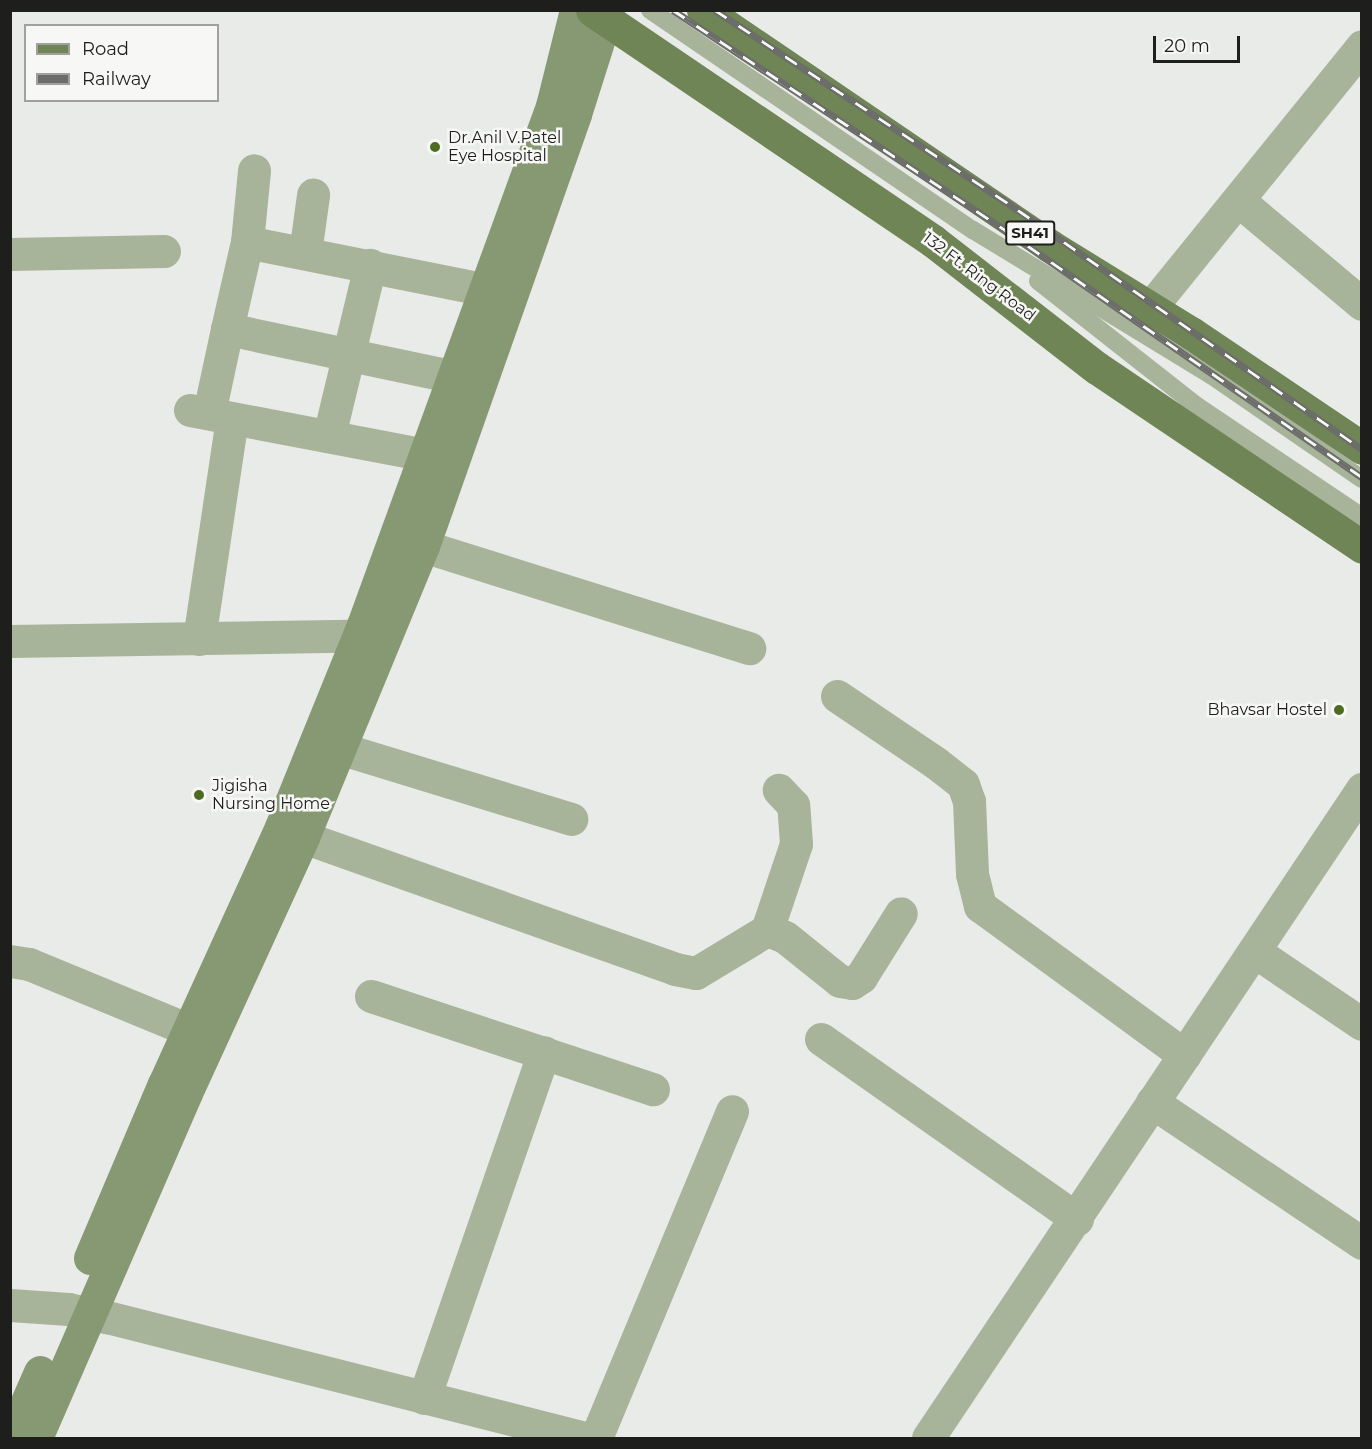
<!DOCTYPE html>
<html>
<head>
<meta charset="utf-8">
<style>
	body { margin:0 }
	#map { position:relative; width:1372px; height:1449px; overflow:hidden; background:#e9ebe8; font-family:Montserrat,sans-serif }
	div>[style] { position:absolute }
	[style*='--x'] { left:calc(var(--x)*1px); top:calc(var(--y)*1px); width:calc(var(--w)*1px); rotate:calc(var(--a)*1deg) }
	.lane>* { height:18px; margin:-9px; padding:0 9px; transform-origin:9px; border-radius:9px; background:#a7b49a }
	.street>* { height:33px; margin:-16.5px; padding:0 16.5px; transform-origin:16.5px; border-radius:16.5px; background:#a7b49a }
	.secondary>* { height:33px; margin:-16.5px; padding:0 16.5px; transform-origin:16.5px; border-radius:16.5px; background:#869972 }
	.primary>* { height:33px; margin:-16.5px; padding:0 16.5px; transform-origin:16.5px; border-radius:16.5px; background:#6f8556 }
	.rail>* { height:7px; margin-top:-3.5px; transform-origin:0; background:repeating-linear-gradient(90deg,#f7f8f5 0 14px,#6c6d6b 0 28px); box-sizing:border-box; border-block:2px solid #6c6d6b }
	.dots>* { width:16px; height:16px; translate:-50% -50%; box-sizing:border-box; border:3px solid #f7f8f5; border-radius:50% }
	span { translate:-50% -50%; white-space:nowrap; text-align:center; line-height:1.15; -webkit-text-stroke:5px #f7f8f5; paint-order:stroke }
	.shield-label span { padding:2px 4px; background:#f7f8f5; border:2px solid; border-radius:4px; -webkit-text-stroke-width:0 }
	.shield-label { font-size:15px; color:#1e1f1d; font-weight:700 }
	.poi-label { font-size:16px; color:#1e1f1d }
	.left { translate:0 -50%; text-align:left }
	.right { translate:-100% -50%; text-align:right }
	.street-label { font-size:16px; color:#1e1f1d }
	.frame { position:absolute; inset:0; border:12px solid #1e1f1d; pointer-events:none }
	.legend { position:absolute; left:24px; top:24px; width:195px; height:78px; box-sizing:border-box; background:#f7f8f5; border:2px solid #a0a19f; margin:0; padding:8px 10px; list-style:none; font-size:18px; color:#1e1f1d }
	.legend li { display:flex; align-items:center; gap:12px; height:30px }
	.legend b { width:30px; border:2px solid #a0a19f }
	.scale { position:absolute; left:1153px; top:36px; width:87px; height:27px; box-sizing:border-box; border:3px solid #1e1f1d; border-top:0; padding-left:8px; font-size:18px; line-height:21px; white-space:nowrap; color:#1e1f1d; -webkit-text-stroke:4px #f7f8f5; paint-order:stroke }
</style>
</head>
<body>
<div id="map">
	<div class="lane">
		<i style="--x:650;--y:10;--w:391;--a:34.3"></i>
		<i style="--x:973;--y:230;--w:279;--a:31.4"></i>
		<i style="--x:1211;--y:375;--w:183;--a:34.6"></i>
		<i style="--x:1038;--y:281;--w:202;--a:38.2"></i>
		<i style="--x:1197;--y:406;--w:199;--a:33.9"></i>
	</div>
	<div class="street">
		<i style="--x:1238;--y:200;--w:162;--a:40"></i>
		<i style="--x:247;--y:242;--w:72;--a:-84.4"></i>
		<i style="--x:305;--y:253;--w:59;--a:-82.1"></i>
		<i style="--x:10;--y:254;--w:154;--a:-1.1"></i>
		<i style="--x:1150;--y:308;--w:337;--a:-51"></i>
		<i style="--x:455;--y:377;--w:233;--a:-168.1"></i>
		<i style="--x:227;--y:329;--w:89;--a:-77.1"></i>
		<i style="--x:247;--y:242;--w:245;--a:11.3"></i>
		<i style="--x:190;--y:410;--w:241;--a:10.8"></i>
		<i style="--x:209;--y:413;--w:86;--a:-77.9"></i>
		<i style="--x:329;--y:436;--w:176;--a:-76.5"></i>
		<i style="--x:423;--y:546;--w:342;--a:17.4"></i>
		<i style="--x:199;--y:639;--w:223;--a:-81.5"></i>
		<i style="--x:10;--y:641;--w:374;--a:-0.9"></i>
		<i style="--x:837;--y:696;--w:120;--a:34.1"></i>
		<i style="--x:936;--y:763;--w:34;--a:38"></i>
		<i style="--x:963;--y:784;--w:18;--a:71"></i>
		<i style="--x:969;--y:801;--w:73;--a:87.6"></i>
		<i style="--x:972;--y:874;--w:33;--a:76"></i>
		<i style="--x:980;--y:906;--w:253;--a:36.1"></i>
		<i style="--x:339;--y:748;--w:243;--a:17"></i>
		<i style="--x:303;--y:837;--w:395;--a:19.5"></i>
		<i style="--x:675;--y:969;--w:21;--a:11"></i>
		<i style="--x:696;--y:973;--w:83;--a:-31.2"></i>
		<i style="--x:767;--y:930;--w:19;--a:21"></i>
		<i style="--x:785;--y:937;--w:70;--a:38.7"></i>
		<i style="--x:840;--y:981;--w:12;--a:9"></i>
		<i style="--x:852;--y:983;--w:11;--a:-34"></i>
		<i style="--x:861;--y:977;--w:75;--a:-58"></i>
		<i style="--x:767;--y:930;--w:91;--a:-71.4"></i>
		<i style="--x:796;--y:844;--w:39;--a:-94"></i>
		<i style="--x:793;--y:805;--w:21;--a:-133"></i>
		<i style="--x:1254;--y:951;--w:130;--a:34.1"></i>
		<i style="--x:10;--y:961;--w:19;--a:9"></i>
		<i style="--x:29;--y:964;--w:173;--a:22.4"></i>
		<i style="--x:371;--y:996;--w:297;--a:18.3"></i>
		<i style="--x:821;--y:1039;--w:313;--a:35.1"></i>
		<i style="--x:1152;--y:1102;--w:253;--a:33.9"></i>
		<i style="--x:10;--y:1305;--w:58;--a:3.9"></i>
		<i style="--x:68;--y:1309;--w:40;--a:12"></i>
		<i style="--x:107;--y:1317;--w:492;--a:14.2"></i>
		<i style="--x:424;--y:1398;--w:366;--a:-70.9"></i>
		<i style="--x:596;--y:1438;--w:354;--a:-67.4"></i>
		<i style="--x:928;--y:1438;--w:781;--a:-56.23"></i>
	</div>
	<div class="secondary">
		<i style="--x:90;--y:1258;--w:189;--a:-67"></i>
		<i style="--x:164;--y:1084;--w:282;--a:-65.5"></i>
		<i style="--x:281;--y:827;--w:218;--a:-67.9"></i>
		<i style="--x:363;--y:625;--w:552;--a:-69.99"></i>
		<i style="--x:552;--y:106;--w:99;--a:-76"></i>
		<i style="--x:11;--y:1438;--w:72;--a:-66.3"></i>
		<i style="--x:36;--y:1438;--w:376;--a:-66.5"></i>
		<i style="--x:186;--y:1093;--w:281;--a:-65.4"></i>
		<i style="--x:303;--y:837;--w:315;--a:-67.6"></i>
		<i style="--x:423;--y:546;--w:458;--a:-70.6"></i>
		<i style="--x:575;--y:114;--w:109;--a:-72.4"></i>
	</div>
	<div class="primary">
		<i style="--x:592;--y:10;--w:412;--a:34.1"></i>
		<i style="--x:933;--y:241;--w:207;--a:37.8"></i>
		<i style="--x:1097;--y:368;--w:320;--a:34"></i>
		<i style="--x:703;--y:10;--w:420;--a:34.2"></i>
		<i style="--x:1050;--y:246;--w:166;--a:31.7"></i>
		<i style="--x:1191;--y:333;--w:206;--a:33.9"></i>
	</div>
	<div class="rail">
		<i style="--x:673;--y:10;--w:398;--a:33.5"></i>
		<i style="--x:1005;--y:230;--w:434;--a:34.7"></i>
		<i style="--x:715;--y:10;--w:363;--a:33.4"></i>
		<i style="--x:1018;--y:210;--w:419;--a:34.8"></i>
	</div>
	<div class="dots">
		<i style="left:435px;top:147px;background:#4c6b20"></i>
		<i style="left:1339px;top:710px;background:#4c6b20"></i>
		<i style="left:199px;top:795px;background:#4c6b20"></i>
	</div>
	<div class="shield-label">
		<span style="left:1030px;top:233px">SH41</span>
	</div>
	<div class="poi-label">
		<span class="left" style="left:448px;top:147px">Dr.Anil V.Patel<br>Eye Hospital</span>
		<span class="right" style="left:1327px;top:710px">Bhavsar Hostel</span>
		<span class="left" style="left:212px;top:795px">Jigisha<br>Nursing Home</span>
	</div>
	<div class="street-label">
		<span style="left:979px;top:277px;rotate:37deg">132 Ft. Ring Road</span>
	</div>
	<div class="frame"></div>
	<ul class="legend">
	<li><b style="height:8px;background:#6f8556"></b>Road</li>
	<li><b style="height:8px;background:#6c6d6b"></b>Railway</li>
	</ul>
	<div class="scale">20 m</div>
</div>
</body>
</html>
